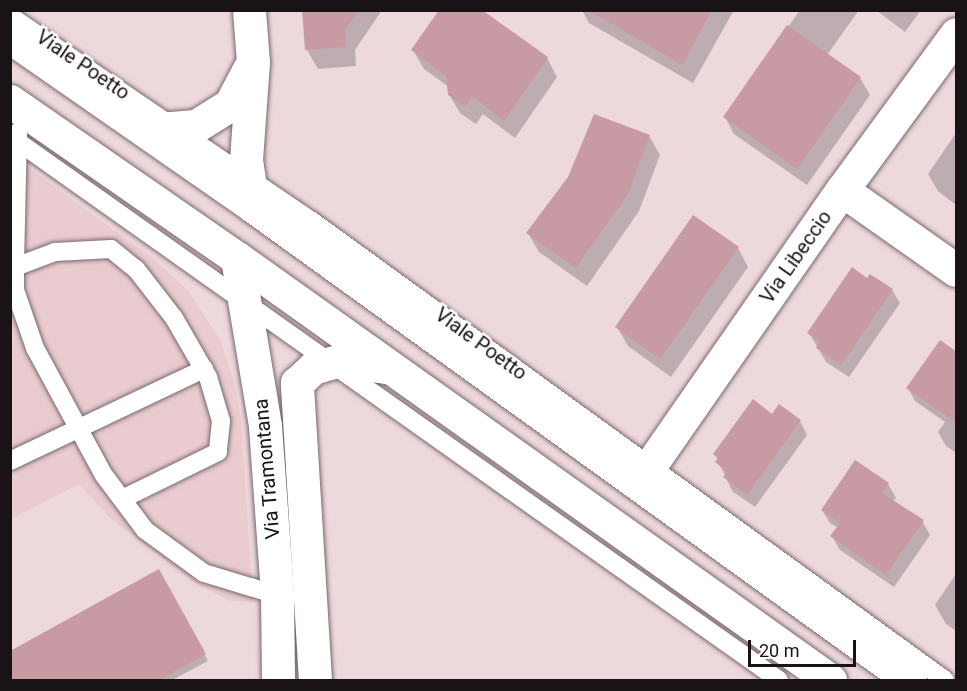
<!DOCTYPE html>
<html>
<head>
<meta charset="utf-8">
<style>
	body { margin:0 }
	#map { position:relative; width:967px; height:691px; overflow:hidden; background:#edd8dc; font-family:Roboto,sans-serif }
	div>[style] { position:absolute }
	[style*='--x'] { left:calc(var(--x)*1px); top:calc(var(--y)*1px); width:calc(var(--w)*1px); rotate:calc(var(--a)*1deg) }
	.built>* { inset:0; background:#e9cbd0 }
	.shadow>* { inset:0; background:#0003 }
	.building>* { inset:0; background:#c89aa3 }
	.roads { filter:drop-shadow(0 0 2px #7a686b) drop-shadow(0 0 2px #7a686b) }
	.lane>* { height:18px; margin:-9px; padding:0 9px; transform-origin:9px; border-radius:9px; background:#fff }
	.street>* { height:33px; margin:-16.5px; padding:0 16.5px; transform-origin:16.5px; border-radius:16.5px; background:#fff }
	.secondary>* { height:33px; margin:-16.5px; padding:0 16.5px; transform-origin:16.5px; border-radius:16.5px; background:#fff }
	span { translate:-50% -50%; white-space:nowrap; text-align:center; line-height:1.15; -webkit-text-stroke:5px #fff; paint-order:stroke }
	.street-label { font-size:20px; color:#1a1315 }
	.frame { position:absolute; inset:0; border:12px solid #1a1315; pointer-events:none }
	.scale { position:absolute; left:748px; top:640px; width:108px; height:27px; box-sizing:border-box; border:3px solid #1a1315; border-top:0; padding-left:8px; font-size:18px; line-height:21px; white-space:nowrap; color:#1a1315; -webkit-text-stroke:4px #fff; paint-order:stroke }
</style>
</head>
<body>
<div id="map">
	<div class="built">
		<i style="clip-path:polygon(11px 155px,154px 259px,189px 292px,220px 340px,234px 382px,241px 420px,253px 602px,230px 601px,195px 583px,109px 517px,79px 484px,11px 519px)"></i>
	</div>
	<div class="shadow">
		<i style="clip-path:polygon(309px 10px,382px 10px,355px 50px,356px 66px,318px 69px,307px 50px,304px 16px)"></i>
		<i style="clip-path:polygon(582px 10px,734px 10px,693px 83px,589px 23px)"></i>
		<i style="clip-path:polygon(800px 10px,859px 10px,827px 55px,860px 78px,870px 95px,807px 185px,734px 134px,725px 117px)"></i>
		<i style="clip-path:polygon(876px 10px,921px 10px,905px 32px)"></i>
		<i style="clip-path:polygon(413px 50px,547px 58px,557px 77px,515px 138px,483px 114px,476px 124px,460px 113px,449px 94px,449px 87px,424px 69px)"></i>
		<i style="clip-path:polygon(956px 133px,956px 205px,938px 191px,928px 174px)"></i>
		<i style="clip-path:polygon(649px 136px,660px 155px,639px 211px,587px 286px,539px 252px,528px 233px)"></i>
		<i style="clip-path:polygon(738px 248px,748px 267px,671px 377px,628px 346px,617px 327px)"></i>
		<i style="clip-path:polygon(868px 280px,892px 290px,900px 303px,849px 377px,826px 362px,809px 333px)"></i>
		<i style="clip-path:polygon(956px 353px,956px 453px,946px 446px,938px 432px,945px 422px,915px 401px,908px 388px)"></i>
		<i style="clip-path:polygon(772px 416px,800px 421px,807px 435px,755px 507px,732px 491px,715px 454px)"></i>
		<i style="clip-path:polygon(855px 462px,888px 484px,896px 498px,893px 502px,922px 521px,930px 535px,894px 587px,840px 550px,832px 536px,838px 528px,830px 523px,822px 510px)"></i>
		<i style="clip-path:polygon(159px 571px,208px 661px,172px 680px,10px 680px)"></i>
		<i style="clip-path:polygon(956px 574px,956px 631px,946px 624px,935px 605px)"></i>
	</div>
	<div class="building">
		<i style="clip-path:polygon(302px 10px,359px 10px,345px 31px,346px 47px,305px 50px)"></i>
		<i style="clip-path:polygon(439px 10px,482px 10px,548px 57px,504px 121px,472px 96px,465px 106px,448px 95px,446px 76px,411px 50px)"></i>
		<i style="clip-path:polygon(588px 10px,712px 10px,682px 65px)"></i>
		<i style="clip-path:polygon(787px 25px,861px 77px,797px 169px,723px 117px)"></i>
		<i style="clip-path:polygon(594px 114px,650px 135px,629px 192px,576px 268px,526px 233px,568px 177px)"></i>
		<i style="clip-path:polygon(693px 215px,739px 247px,660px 359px,615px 327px)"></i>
		<i style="clip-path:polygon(852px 267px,867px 278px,870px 274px,893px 289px,841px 365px,816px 348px,820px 342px,807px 333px)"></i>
		<i style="clip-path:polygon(940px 340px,957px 352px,957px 423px,906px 388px)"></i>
		<i style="clip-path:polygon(753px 399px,772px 414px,779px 404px,801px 420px,747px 495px,723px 477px,727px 472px,715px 462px,718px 458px,713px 454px)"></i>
		<i style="clip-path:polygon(855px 460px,889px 483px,882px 493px,924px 520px,886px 575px,830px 536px,840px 523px,821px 510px)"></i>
		<i style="clip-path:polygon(159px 569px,206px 654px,157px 681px,10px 681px,10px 651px)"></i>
	</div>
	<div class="roads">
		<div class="lane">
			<i style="--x:10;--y:16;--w:365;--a:34.2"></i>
			<i style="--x:312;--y:221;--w:782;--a:35.95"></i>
			<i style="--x:18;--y:132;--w:135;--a:91.3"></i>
			<i style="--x:15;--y:267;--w:43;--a:-20.6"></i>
			<i style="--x:55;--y:252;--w:56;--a:-3.1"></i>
			<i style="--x:111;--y:249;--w:32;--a:39"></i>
			<i style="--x:136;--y:269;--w:62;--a:52.2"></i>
			<i style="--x:174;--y:318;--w:68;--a:60"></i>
			<i style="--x:208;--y:377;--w:46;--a:73.5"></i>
			<i style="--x:221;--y:421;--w:31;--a:96"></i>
			<i style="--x:218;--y:452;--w:107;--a:153.9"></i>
			<i style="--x:10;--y:136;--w:942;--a:35.28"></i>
			<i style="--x:10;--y:270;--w:6;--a:-31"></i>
			<i style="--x:15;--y:267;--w:23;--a:90"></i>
			<i style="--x:15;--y:290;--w:61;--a:71"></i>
			<i style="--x:35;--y:348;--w:143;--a:61.6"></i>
			<i style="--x:103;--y:474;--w:70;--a:53.1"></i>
			<i style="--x:145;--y:530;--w:73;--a:36.1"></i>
			<i style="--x:204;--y:573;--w:76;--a:16.8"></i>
			<i style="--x:10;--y:461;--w:215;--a:-25.4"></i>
		</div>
		<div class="street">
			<i style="--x:842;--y:190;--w:139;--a:35.1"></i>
			<i style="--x:638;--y:483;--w:357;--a:-55.2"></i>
			<i style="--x:842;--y:190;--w:193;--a:-53.8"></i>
		</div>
		<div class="secondary">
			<i style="--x:249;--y:10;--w:52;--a:85.6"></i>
			<i style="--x:253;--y:62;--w:98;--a:94.1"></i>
			<i style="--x:246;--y:160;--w:47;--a:81.3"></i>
			<i style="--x:10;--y:37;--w:296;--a:34.8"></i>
			<i style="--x:253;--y:206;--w:810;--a:35.81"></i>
			<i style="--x:10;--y:101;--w:276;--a:34.7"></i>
			<i style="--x:237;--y:258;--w:728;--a:35.44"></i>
			<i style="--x:145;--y:130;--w:51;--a:-4.5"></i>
			<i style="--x:196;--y:126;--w:40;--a:-32"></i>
			<i style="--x:230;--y:105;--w:41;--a:-62.2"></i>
			<i style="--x:237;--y:258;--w:170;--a:80.5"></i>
			<i style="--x:265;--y:426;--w:169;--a:85.9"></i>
			<i style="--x:277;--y:595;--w:85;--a:89.3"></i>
			<i style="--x:315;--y:680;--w:298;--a:-93.5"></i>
			<i style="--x:297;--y:383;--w:22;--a:-43"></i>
			<i style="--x:313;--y:368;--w:29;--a:-16"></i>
			<i style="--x:341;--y:360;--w:45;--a:9"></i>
		</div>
	</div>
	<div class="street-label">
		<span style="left:83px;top:65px;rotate:34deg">Viale Poetto</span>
		<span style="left:796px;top:257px;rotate:-55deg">Via Libeccio</span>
		<span style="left:481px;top:344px;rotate:36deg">Viale Poetto</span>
		<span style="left:267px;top:469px;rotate:-95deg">Via Tramontana</span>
	</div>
	<div class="frame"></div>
	<div class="scale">20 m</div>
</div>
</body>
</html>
